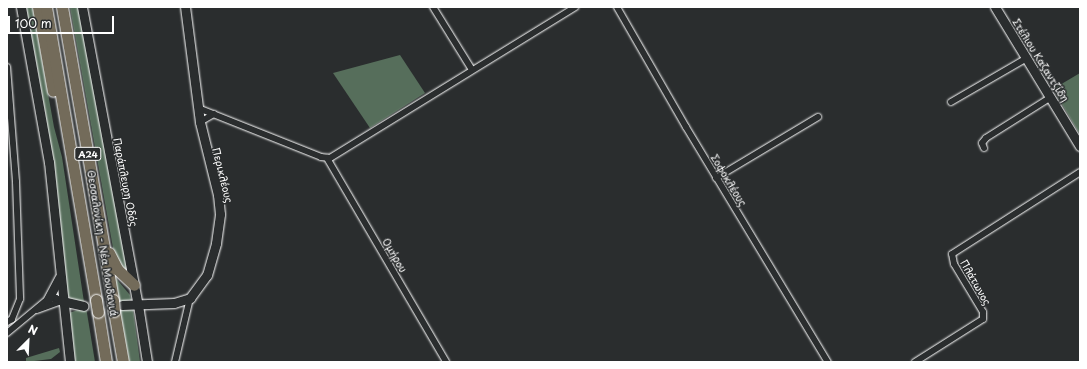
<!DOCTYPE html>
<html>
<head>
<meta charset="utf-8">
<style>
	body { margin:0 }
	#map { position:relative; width:1087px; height:369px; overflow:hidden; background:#2a2d2e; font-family:"Playpen Sans",sans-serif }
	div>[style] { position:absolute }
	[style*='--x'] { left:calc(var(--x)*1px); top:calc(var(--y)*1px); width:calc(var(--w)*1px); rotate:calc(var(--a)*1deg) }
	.green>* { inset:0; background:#566e5b }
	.secondary-tunnel>* { height:9px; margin-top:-4.5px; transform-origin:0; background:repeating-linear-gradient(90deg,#3f4243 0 9px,transparent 0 13.5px) }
	.roads { filter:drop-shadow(0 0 1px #fff) drop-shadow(0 0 1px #fff) }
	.street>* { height:6px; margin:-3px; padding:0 3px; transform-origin:3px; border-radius:3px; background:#2a2d2e }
	.secondary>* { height:9px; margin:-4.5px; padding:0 4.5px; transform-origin:4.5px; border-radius:4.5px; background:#2a2d2e }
	.highway>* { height:11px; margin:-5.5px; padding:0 5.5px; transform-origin:5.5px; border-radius:5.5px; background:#736b5a }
	.bridges { filter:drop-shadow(0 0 1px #fff) drop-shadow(0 0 1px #fff) }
	.highway-bridge>* { height:11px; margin:-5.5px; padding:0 5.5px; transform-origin:5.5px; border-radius:5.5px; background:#736b5a }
	span { translate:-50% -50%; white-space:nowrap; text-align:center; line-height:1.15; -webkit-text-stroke:3px #2a2d2e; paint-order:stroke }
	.shield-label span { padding:1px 3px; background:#2a2d2e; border:1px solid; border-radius:3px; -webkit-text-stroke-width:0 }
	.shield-label { font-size:9px; color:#fff; font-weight:700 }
	.street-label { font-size:10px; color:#fff }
	.frame { position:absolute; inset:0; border:8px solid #fff; pointer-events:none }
	.north { position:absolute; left:8px; top:321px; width:40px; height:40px; -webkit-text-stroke:3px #2a2d2e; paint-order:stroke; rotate:24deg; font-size:11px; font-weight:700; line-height:16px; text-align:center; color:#fff }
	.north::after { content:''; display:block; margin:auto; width:14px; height:18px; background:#fff; clip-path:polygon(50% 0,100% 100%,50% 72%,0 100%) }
	.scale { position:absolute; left:8px; top:16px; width:106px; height:18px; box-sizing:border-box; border:2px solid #fff; border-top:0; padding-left:5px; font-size:12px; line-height:14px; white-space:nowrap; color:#fff; -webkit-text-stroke:3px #2a2d2e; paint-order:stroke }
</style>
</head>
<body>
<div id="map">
	<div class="green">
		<i style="clip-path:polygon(26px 7px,32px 7px,33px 10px,54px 127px,62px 157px,84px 302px,70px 299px,67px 293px,45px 111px)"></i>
		<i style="clip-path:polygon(70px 7px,80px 7px,130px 278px,115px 259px)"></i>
		<i style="clip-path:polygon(400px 55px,425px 93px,370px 128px,333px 73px)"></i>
		<i style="clip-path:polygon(1080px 73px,1080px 133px,1079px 133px,1053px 89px)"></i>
		<i style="clip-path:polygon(114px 276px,130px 295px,131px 300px,117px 303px)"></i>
		<i style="clip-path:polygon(86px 307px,95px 362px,74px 362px,69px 313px)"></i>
		<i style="clip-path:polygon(119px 309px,133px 309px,140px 362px,129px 362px)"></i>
		<i style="clip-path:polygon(59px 348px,60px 352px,51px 359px,26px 362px,26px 358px)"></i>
	</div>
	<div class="secondary-tunnel">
		<i style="--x:83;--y:306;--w:36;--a:-2"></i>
	</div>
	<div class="roads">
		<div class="street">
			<i style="--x:433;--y:7;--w:74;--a:58.2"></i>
			<i style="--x:617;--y:7;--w:138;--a:60.1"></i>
			<i style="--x:686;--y:127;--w:275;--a:58.9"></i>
			<i style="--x:7;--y:67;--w:115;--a:85.5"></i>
			<i style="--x:16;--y:182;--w:117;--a:88"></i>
			<i style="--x:20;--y:299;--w:22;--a:112"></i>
			<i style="--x:12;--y:319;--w:6;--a:149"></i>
			<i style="--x:951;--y:102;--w:88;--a:-30.1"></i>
			<i style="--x:198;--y:108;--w:132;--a:21.7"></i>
			<i style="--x:321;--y:157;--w:9;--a:6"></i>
			<i style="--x:330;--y:158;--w:288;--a:-31.6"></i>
			<i style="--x:200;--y:122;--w:16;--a:-30"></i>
			<i style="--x:984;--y:148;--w:5;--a:-112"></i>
			<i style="--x:982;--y:143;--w:6;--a:-51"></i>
			<i style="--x:986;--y:138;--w:77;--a:-32.2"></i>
			<i style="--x:327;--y:158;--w:236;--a:59.7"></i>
			<i style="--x:716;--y:178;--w:119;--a:-30.9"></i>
			<i style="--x:37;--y:310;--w:27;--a:-20"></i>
			<i style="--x:7;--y:333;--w:53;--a:-39.7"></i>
			<i style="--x:48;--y:299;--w:8;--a:-7"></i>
			<i style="--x:56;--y:298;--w:7;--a:27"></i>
			<i style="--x:175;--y:362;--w:66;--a:-76.8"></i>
			<i style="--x:915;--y:362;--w:80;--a:-32.3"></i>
			<i style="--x:983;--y:319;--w:7;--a:-90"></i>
			<i style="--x:983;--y:312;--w:56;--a:-121.1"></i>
			<i style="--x:954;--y:264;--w:10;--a:-101"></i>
			<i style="--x:952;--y:254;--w:152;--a:-32.6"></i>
		</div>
		<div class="secondary">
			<i style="--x:21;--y:7;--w:158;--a:79.8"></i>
			<i style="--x:49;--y:162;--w:201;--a:84"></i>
			<i style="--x:82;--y:7;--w:303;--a:79.4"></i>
			<i style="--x:138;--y:305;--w:58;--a:81"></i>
			<i style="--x:995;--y:7;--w:163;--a:58.6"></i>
			<i style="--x:48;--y:299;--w:24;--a:-62"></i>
			<i style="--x:62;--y:301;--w:22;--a:13"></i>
			<i style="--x:122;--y:305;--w:52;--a:-2.2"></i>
			<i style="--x:174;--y:303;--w:17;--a:-17"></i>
			<i style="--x:190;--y:298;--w:29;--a:-54"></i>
			<i style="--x:207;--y:275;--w:33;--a:-74"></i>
			<i style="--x:216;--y:243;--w:29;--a:-82"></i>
			<i style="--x:220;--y:214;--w:19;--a:-96"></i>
			<i style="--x:218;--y:195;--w:75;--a:-103.9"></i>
			<i style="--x:200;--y:122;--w:116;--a:-97.4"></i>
		</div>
		<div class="highway">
			<i style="--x:38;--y:7;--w:85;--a:79.9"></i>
			<i style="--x:46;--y:7;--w:297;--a:80.3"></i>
			<i style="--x:62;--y:7;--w:297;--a:80.1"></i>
			<i style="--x:109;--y:253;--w:18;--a:63"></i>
			<i style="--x:117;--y:269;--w:23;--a:43"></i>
			<i style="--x:114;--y:311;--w:52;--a:80"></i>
			<i style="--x:98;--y:312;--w:51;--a:80.9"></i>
		</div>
	</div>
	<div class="bridges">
		<div class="highway-bridge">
			<i style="--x:96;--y:300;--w:12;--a:81"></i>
			<i style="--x:113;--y:300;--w:11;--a:85"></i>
		</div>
	</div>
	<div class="shield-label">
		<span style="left:88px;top:154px">Α24</span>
	</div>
	<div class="street-label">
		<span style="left:1041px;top:60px;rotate:58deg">Στέλιου Καζαντζίδη</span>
		<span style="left:223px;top:175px;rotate:76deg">Περικλέους</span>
		<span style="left:729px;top:180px;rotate:59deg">Σοφοκλέους</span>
		<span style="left:126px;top:182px;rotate:79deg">Παράπλευρη Οδός</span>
		<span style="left:103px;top:243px;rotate:81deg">Θεσσαλονίκη - Νέα Μουδανιά</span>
		<span style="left:395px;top:255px;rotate:60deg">Ομήρου</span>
		<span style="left:976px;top:282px;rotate:60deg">Πλάτωνος</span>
	</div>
	<div class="frame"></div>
	<div class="north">N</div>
	<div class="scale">100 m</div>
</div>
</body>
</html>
